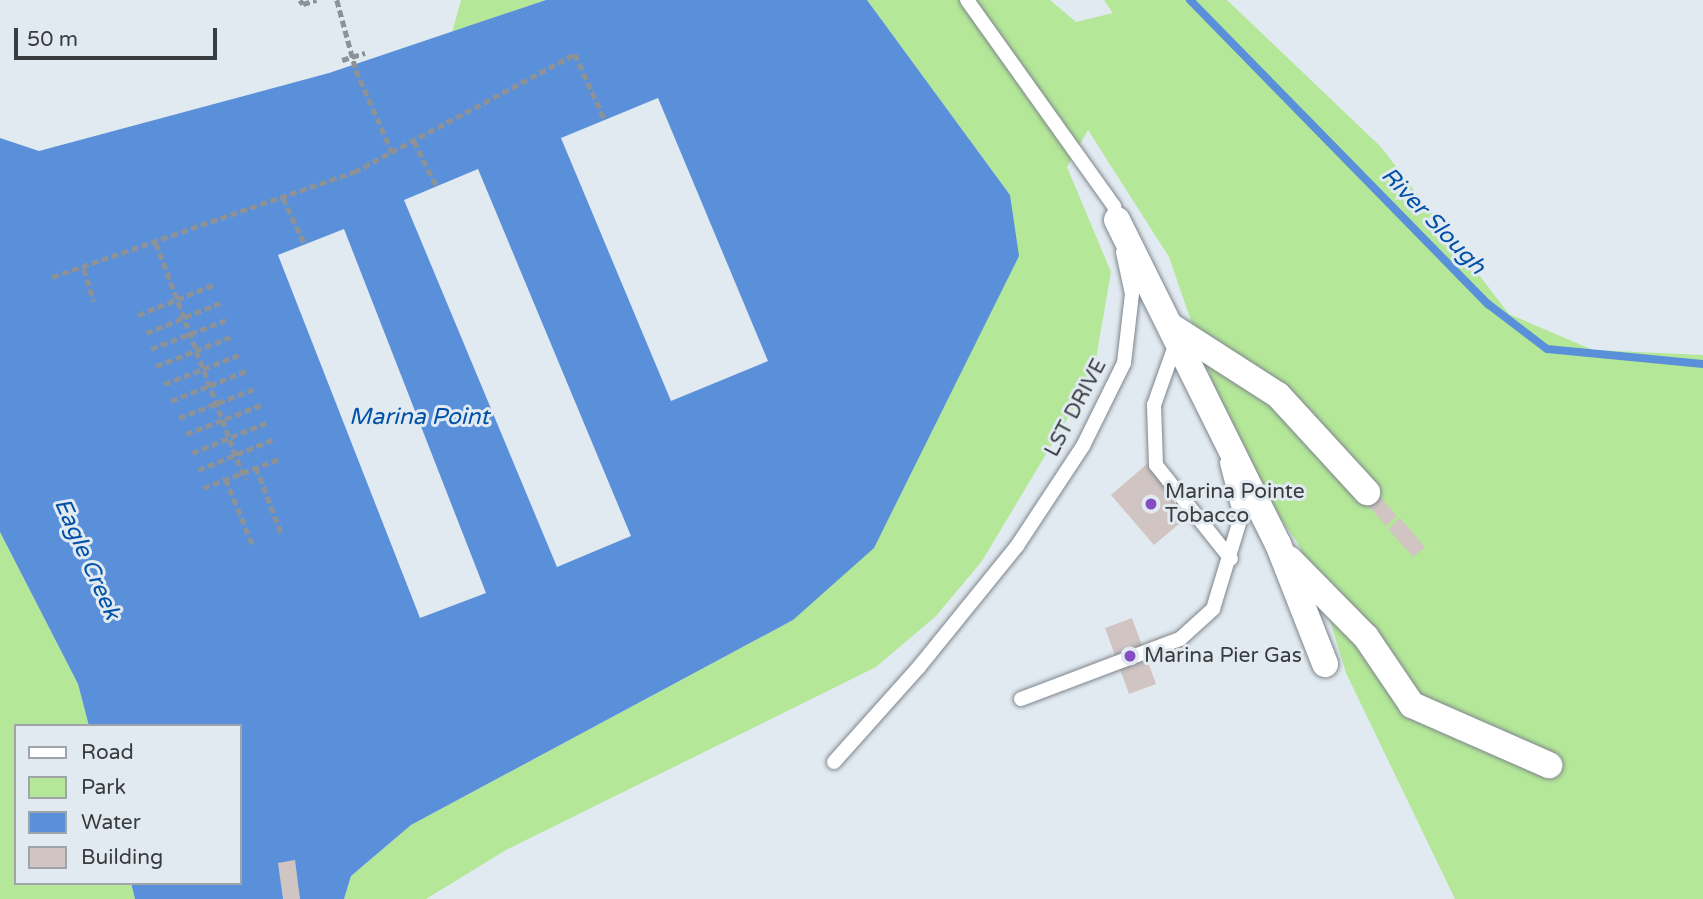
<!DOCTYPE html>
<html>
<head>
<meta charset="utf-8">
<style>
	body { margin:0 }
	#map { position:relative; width:1703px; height:899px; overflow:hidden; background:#e2eaf1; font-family:"Varela Round",sans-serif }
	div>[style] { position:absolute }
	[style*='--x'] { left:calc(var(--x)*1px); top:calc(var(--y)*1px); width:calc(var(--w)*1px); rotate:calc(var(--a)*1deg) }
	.green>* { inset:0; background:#b4e798 }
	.water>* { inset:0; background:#5a90da }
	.pier>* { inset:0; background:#e2eaf1 }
	.stream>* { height:8px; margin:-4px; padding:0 4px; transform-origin:4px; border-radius:4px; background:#5a90da }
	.building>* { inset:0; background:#d0c5c2 }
	.path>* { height:4.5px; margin-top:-2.25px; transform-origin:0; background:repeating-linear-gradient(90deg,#8c9297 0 7px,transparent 0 10.5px) }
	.roads { filter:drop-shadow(0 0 2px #7e858c) drop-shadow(0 0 2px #7e858c) }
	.service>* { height:14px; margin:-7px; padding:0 7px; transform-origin:7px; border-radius:7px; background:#fff }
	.minor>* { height:26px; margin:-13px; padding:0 13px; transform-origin:13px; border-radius:13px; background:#fff }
	.dots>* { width:19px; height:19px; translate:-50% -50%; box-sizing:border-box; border:4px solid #e2eaf1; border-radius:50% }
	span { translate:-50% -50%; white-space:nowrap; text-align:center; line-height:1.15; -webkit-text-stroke:6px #e2eaf1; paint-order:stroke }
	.street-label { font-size:21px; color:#393c3f }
	.poi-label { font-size:21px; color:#393c3f }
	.left { translate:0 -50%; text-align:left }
	.water-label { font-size:23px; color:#0151a8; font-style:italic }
	.legend { position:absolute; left:14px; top:724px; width:228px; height:161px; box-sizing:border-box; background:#e2eaf1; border:2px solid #9ea4aa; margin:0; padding:9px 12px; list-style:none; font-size:21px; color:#393c3f }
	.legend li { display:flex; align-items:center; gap:14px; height:35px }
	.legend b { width:35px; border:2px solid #9ea4aa }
	.scale { position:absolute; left:14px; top:28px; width:203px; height:32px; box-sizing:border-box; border:4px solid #393c3f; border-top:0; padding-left:9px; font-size:21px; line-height:24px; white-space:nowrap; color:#393c3f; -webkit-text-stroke:5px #e2eaf1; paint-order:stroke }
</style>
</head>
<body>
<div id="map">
	<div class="green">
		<i style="clip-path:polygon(461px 0,546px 0,452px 32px)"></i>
		<i style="clip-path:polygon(867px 0,1050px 0,1076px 22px,1113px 13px,1104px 0,1227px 0,1381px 147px,1509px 314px,1593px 350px,1703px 355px,1703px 899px,1455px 899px,1346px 673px,1321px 591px,1297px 542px,1239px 460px,1169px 257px,1088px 130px,1067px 167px,1111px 272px,1093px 376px,982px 561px,936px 616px,876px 667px,506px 850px,426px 899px,344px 899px,351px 876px,411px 825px,793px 620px,1010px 195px)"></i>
		<i style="clip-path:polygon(0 532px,78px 684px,89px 726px,16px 726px,16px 883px,131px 883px,135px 899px,0 899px)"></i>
	</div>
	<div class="water">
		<i style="clip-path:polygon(546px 0,867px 0,1010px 195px,1019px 256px,874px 548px,793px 620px,411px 825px,351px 876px,344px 899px,135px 899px,131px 883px,240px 883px,240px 726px,89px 726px,78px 684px,0 532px,0 138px,39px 151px,329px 73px)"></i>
	</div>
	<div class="pier">
		<i style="clip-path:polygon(658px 98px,768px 361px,671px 401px,561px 138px)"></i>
		<i style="clip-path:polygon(478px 169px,631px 536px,557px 567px,404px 200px)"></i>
		<i style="clip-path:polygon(344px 229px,486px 593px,420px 618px,278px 255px)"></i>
	</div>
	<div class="stream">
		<i style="--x:1190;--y:0;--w:426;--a:45.6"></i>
		<i style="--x:1488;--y:304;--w:74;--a:37.3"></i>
		<i style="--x:1547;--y:349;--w:157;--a:5.5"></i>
	</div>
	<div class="building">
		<i style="clip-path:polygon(1148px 463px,1191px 514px,1154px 545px,1111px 495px)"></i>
		<i style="clip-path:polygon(1372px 487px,1397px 516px,1386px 526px,1361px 497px)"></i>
		<i style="clip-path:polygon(1400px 518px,1425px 547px,1413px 557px,1388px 529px)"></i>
		<i style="clip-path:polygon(1132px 618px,1156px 684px,1129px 694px,1105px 628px)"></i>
		<i style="clip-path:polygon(295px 860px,300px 899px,283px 899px,278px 863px)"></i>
	</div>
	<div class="path">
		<i style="--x:300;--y:0;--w:5;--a:53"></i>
		<i style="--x:303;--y:4;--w:14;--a:-17"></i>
		<i style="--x:337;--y:0;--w:73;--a:74.8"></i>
		<i style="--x:356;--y:70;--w:90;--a:66.3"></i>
		<i style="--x:342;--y:60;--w:24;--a:-17"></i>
		<i style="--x:414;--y:141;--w:51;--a:63.4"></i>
		<i style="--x:283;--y:198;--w:51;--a:64.4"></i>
		<i style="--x:156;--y:243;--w:253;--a:69.4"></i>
		<i style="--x:84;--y:269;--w:34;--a:73"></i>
		<i style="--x:52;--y:277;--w:320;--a:-19.2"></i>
		<i style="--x:354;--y:172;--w:251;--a:-28.1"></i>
		<i style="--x:575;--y:54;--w:72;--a:65.6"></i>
		<i style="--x:138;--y:315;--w:81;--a:-21.8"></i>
		<i style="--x:146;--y:333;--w:80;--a:-22.1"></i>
		<i style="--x:151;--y:349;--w:80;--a:-21.1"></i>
		<i style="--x:156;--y:366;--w:80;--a:-21.1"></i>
		<i style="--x:164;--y:384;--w:80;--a:-21.1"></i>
		<i style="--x:171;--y:401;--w:81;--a:-21.8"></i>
		<i style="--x:179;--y:418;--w:80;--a:-21.1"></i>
		<i style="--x:186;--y:434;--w:80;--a:-21.1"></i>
		<i style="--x:192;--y:453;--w:80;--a:-22.1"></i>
		<i style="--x:256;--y:467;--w:73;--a:69.1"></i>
		<i style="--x:198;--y:470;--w:80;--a:-22.1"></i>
		<i style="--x:226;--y:479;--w:72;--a:68.1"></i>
		<i style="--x:203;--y:488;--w:81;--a:-20.9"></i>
	</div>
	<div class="roads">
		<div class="service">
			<i style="--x:967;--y:0;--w:253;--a:54.5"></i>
			<i style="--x:1114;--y:206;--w:19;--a:78"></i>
			<i style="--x:1177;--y:340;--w:69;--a:109.5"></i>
			<i style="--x:1154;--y:405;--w:60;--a:88.1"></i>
			<i style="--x:1156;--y:465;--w:120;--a:51.4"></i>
			<i style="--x:1021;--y:699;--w:170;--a:-20.7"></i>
			<i style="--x:1180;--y:639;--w:45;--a:-42.3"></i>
			<i style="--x:1213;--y:609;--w:96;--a:-73.1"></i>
			<i style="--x:1241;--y:517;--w:56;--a:-104.5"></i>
			<i style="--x:834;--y:762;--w:127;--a:-48.2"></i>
			<i style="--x:919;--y:667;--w:156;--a:-51"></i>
			<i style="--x:1017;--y:546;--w:120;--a:-56.6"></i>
			<i style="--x:1083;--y:446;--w:93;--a:-63.7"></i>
			<i style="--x:1124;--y:363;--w:69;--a:-83.4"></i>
			<i style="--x:1132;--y:294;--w:43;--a:-102.1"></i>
		</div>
		<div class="minor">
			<i style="--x:1117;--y:220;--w:362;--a:63.6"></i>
			<i style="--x:1278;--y:544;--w:129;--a:68.6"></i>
			<i style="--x:1172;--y:327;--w:126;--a:32.7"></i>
			<i style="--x:1278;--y:395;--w:132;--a:47.5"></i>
			<i style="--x:1289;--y:559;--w:110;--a:45.4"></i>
			<i style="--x:1366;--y:637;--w:82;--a:55.9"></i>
			<i style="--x:1412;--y:705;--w:150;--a:23.7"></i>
		</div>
	</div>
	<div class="dots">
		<i style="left:1151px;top:504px;background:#854dc4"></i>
		<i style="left:1130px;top:656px;background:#854dc4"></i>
	</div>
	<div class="street-label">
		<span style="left:1076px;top:408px;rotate:-62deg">LST DRIVE</span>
	</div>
	<div class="poi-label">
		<span class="left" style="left:1165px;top:504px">Marina Pointe<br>Tobacco</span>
		<span class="left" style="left:1144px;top:656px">Marina Pier Gas</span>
	</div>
	<div class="water-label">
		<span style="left:1433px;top:221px;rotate:46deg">River Slough</span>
		<span style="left:419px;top:417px">Marina Point</span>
		<span style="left:87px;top:559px;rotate:66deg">Eagle Creek</span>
	</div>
	<ul class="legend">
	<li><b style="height:9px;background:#fff"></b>Road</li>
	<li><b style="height:19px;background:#b4e798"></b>Park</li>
	<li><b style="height:19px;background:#5a90da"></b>Water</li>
	<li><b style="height:19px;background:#d0c5c2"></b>Building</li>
	</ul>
	<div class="scale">50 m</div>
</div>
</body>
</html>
